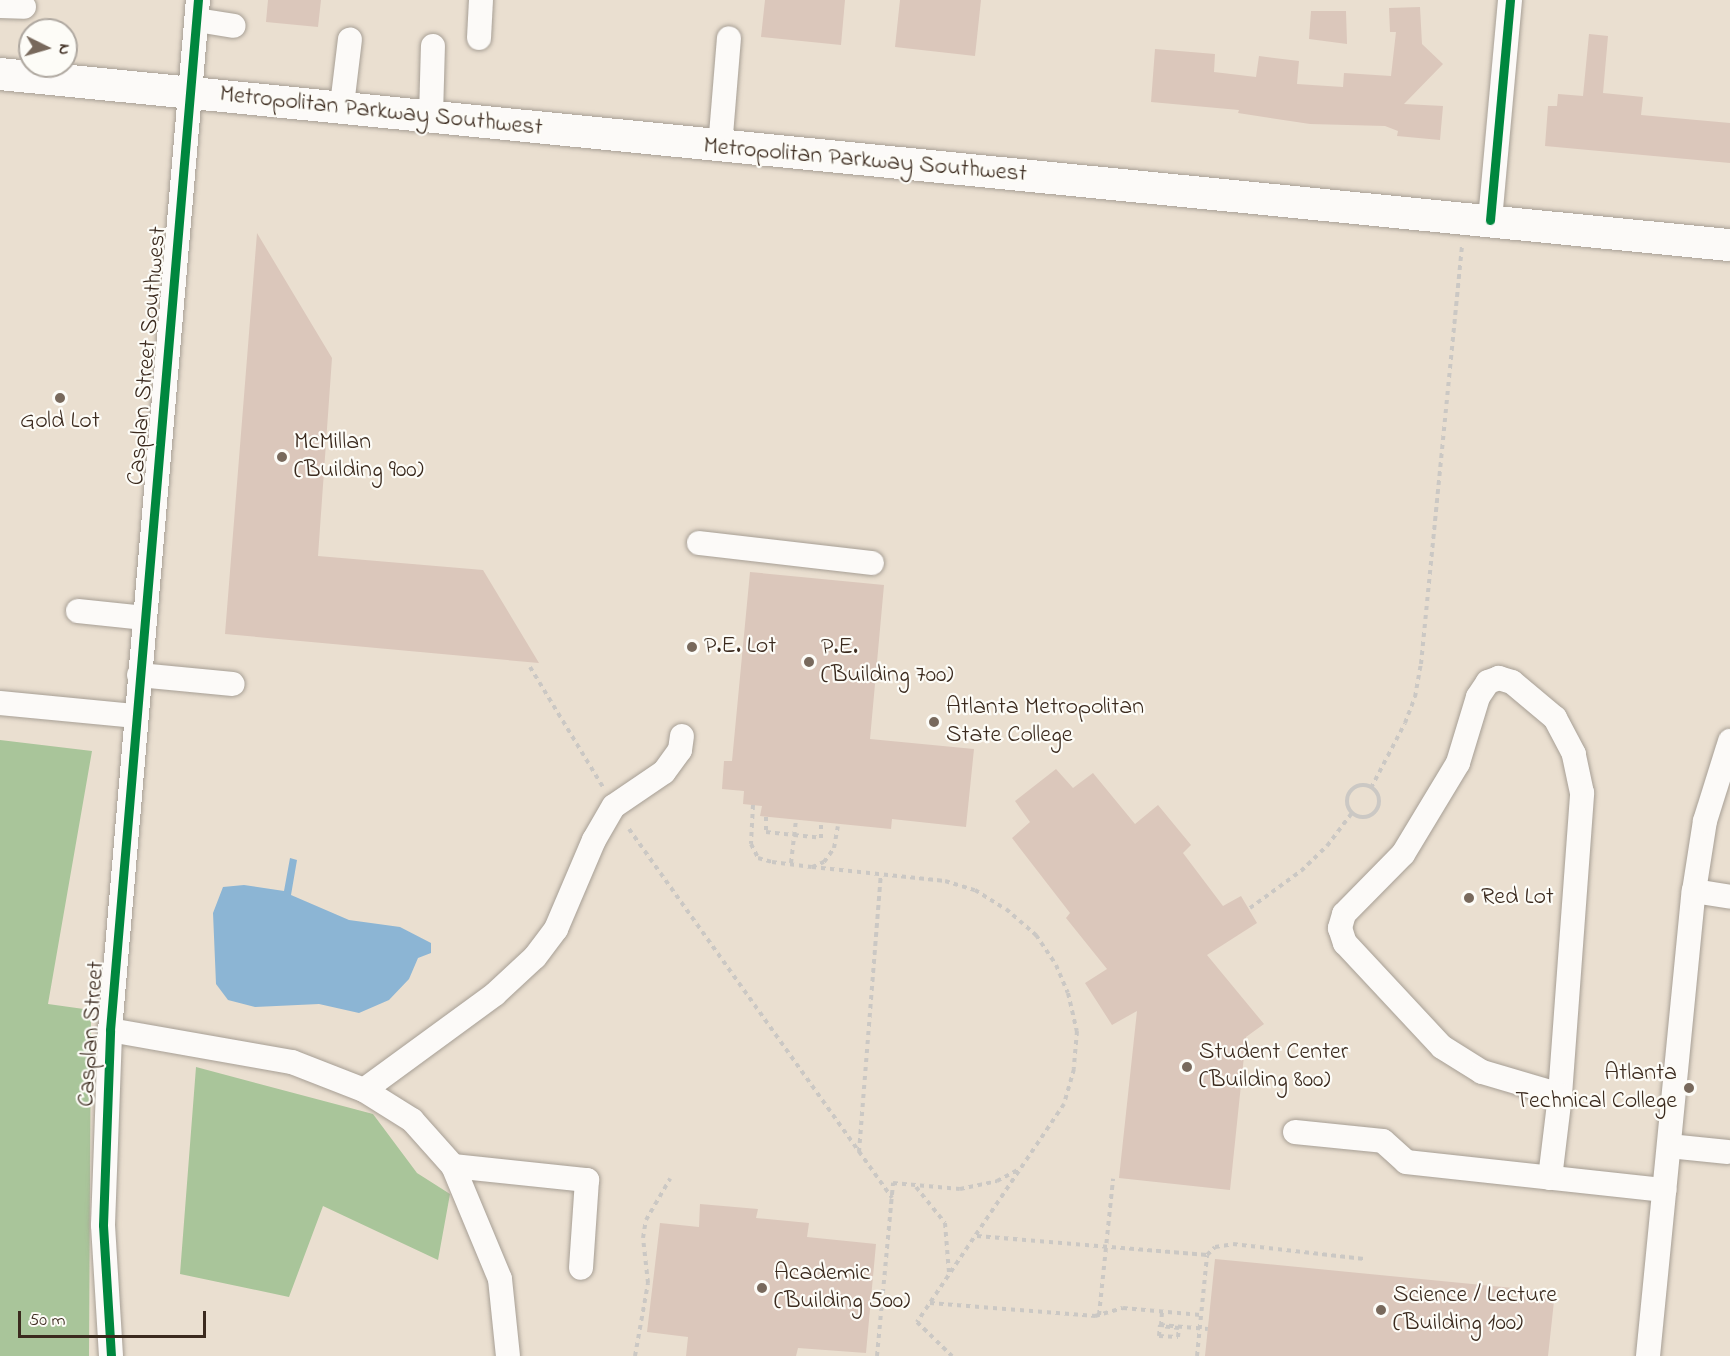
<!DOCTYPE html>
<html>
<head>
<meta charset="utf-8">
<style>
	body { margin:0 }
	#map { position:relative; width:1730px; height:1356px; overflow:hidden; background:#eadfd0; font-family:"Indie Flower",sans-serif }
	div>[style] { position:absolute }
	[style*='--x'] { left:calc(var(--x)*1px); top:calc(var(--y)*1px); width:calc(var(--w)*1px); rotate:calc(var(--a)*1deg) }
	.forest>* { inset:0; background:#a9c59a }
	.water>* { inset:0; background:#8cb5d4 }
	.building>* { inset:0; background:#dbc7bb }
	.path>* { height:4px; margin-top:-2px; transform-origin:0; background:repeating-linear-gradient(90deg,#cbc8c4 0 4.5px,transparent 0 9px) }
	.path>.ring { margin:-2px; padding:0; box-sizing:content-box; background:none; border:4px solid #cbc8c4; border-radius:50% }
	.roads { filter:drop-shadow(0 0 2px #a79f95) drop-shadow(0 0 2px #a79f95) }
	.minor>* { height:24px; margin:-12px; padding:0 12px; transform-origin:12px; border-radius:12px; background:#fcfaf8 }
	.major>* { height:32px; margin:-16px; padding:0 16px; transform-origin:16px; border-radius:16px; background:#fcfaf8 }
	.path-bridge>* { height:4px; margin-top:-2px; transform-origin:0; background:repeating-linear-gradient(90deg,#cbc8c4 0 4.5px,transparent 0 9px) }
	.cycleway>* { height:9px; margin:-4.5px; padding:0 4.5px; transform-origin:4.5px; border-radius:4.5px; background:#00873e }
	.dots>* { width:16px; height:16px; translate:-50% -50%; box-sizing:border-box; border:3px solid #fdfcf7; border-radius:50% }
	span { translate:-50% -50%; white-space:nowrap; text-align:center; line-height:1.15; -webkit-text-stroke:4.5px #fdfcf7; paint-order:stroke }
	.street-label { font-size:24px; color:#3b2a1e }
	.poi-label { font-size:24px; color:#3b2a1e }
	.left { translate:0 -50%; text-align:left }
	.right { translate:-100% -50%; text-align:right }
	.north { position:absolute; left:18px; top:18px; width:60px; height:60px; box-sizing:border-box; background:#fdfcf7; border:2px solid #afa8a0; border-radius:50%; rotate:95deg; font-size:16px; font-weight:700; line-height:24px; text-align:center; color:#3b2a1e }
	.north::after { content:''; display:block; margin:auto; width:21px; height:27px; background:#78695c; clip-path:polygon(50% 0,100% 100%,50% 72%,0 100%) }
	.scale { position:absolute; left:18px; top:1311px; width:188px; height:27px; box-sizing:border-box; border:3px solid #3b2a1e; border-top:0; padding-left:8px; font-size:18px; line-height:21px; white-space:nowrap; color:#3b2a1e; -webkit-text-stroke:4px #fdfcf7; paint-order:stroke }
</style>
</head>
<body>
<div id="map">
	<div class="forest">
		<i style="clip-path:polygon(0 740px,92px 751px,48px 1004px,91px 1010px,89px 1356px,0 1356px)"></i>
		<i style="clip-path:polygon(196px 1067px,373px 1114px,417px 1173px,450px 1194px,438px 1260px,323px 1206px,289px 1297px,180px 1274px)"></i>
	</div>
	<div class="water">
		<i style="clip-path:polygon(290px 858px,297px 860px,291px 895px,349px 920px,400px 927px,431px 943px,431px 953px,418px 958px,409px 979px,389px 1000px,359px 1013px,319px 1004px,255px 1007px,228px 1000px,216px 984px,213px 913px,223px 887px,244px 885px,284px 891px)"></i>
	</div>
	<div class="building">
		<i style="clip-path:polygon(268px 0,321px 0,318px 27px,266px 22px)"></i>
		<i style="clip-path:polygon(765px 0,845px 0,841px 45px,761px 37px)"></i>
		<i style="clip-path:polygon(900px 0,981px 0,975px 56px,895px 47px)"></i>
		<i style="clip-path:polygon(1420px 7px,1422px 44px,1443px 64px,1404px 104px,1443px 106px,1440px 140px,1397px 136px,1398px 131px,1385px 126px,1310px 124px,1238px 113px,1239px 110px,1151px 102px,1155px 49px,1215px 54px,1214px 72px,1256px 77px,1259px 56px,1299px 61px,1297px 84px,1343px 87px,1344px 73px,1391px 76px,1396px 32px,1390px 32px,1389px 8px)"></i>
		<i style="clip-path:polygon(1311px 11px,1346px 11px,1347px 44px,1309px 39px)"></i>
		<i style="clip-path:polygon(1589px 34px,1608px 36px,1603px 93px,1643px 97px,1641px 115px,1730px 123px,1730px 163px,1545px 146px,1548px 106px,1557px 106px,1558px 94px,1583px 96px)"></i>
		<i style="clip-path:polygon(257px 233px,332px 358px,318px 556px,483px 570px,539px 663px,225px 634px)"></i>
		<i style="clip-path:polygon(750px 572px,884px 585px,870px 739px,974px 749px,966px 827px,892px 819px,891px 829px,760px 816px,762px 806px,743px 804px,744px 791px,722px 789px,724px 761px,732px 761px)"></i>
		<i style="clip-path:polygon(1056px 769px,1073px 788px,1093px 773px,1135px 824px,1158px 805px,1191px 845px,1183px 853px,1223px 906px,1241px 896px,1257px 923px,1207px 955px,1264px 1024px,1246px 1037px,1230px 1190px,1119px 1178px,1137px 1011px,1112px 1025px,1085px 983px,1107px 969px,1066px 918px,1070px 913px,1012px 838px,1030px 822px,1015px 801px)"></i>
		<i style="clip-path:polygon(700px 1204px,758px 1209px,756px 1218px,809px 1223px,807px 1237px,876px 1244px,866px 1353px,798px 1348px,796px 1356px,686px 1356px,688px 1337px,647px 1332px,660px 1223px,699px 1227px)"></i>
		<i style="clip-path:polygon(1215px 1259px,1555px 1292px,1548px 1356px,1205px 1356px)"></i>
	</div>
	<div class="path">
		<i style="--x:530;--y:667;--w:140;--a:58.7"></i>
		<i class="ring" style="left:1347px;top:785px;width:28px;height:28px"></i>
		<i style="--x:1371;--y:788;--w:73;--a:-62.4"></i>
		<i style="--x:1405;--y:723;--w:28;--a:-69"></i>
		<i style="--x:1415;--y:697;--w:34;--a:-80"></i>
		<i style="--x:1421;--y:664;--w:421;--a:-84.4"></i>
		<i style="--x:753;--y:805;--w:39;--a:93"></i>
		<i style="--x:751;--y:844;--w:16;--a:63"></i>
		<i style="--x:758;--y:858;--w:15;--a:16"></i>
		<i style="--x:772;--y:862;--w:40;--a:7.1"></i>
		<i style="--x:812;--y:867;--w:13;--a:-23"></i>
		<i style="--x:824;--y:862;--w:17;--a:-54"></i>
		<i style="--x:834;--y:848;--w:22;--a:-80"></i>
		<i style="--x:766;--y:817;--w:15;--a:90"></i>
		<i style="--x:766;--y:832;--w:28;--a:6"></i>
		<i style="--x:794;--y:835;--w:27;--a:6"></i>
		<i style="--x:821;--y:838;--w:16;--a:-90"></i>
		<i style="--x:629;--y:829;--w:453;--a:54.5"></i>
		<i style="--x:791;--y:863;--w:43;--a:-83.4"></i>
		<i style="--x:812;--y:867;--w:134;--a:6"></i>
		<i style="--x:945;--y:881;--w:31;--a:17"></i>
		<i style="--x:975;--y:890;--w:36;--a:32"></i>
		<i style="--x:1006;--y:909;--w:40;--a:41"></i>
		<i style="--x:1036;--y:935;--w:36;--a:56"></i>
		<i style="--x:1056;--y:965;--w:30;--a:67"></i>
		<i style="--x:1068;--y:993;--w:39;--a:77"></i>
		<i style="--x:1077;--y:1031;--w:38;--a:95"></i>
		<i style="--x:1074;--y:1069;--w:36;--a:106"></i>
		<i style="--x:1064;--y:1104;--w:263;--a:124"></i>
		<i style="--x:917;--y:1322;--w:49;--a:44.2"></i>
		<i style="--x:1250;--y:908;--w:63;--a:-36"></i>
		<i style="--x:1301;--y:871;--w:36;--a:-44"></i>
		<i style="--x:1327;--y:846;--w:41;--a:-52.9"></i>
		<i style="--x:859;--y:1152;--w:278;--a:-85.5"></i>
		<i style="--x:916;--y:1187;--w:46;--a:51.1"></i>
		<i style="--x:945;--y:1223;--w:50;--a:85.4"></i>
		<i style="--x:977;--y:1236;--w:231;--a:4.7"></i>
		<i style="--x:1207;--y:1255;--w:11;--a:-45"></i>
		<i style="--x:1215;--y:1247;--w:18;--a:-9"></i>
		<i style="--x:1233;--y:1244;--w:132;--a:6.5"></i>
		<i style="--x:930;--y:1303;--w:166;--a:4.5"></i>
		<i style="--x:1095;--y:1316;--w:29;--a:-16"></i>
		<i style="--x:1123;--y:1308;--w:78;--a:5.1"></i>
		<i style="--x:1099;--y:1315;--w:137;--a:-84.1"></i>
		<i style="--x:1159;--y:1336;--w:19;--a:3"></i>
		<i style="--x:1178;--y:1337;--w:9;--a:-84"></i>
		<i style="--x:1179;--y:1328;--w:18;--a:-174"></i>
		<i style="--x:1161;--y:1326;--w:14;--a:-86"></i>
		<i style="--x:635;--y:1356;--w:74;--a:-79.9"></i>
		<i style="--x:648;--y:1283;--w:45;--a:-96.3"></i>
		<i style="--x:643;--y:1238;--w:18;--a:-81"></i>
		<i style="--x:646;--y:1220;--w:48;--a:-59.7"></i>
		<i style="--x:877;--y:1356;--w:174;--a:-84.7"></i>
		<i style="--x:893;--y:1183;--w:67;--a:5.1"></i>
		<i style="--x:960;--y:1189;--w:38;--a:-12"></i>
		<i style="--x:997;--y:1181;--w:26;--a:-28"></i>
		<i style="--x:1197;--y:1356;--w:101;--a:-84.3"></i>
	</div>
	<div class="roads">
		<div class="minor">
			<i style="--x:0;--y:6;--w:24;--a:2"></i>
			<i style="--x:197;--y:20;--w:37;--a:9"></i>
			<i style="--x:479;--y:38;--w:38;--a:-87"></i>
			<i style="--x:342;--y:105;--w:66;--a:-83.1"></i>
			<i style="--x:431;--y:116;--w:70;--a:-88.4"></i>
			<i style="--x:720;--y:147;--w:109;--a:-85.3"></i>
			<i style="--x:1490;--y:220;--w:221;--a:-84.8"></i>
			<i style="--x:699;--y:543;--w:174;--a:6.6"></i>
			<i style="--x:78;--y:611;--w:67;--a:6"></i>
			<i style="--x:139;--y:675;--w:94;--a:5.5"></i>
			<i style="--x:0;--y:703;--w:137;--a:5.5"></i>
			<i style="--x:1694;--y:891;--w:36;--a:9"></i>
			<i style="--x:110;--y:1030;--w:185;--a:10"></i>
			<i style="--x:292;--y:1062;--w:77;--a:21.3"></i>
			<i style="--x:364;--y:1090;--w:162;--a:-36.2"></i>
			<i style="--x:495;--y:994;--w:54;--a:-42.8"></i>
			<i style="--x:535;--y:957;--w:35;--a:-53"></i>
			<i style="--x:556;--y:929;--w:97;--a:-66.9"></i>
			<i style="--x:594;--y:840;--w:39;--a:-60"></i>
			<i style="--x:614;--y:806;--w:60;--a:-34.2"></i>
			<i style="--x:664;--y:772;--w:27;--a:-54"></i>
			<i style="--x:680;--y:750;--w:14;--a:-82"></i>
			<i style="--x:364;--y:1090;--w:57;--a:32"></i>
			<i style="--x:412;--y:1120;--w:62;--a:48.3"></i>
			<i style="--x:453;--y:1166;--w:135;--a:6"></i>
			<i style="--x:587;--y:1180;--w:88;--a:93.9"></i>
			<i style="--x:1295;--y:1132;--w:88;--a:5.8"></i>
			<i style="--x:1383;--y:1141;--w:31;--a:42"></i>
			<i style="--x:1406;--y:1162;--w:260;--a:6.2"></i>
			<i style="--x:1669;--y:1146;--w:59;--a:5.8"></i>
			<i style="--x:453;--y:1166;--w:122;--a:67.4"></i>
			<i style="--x:500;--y:1279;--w:77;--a:84.1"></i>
			<i style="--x:1550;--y:1178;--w:84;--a:-83.1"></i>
			<i style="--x:1560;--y:1095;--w:303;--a:-85.8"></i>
			<i style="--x:1582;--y:793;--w:40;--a:-102"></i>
			<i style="--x:1574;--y:754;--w:41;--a:-117.8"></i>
			<i style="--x:1555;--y:718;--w:56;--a:-140.1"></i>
			<i style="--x:1512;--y:682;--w:14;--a:-163"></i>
			<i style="--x:1499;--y:678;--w:12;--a:160"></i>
			<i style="--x:1488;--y:682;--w:18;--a:124"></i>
			<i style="--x:1478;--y:697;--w:69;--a:106.9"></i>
			<i style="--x:1458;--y:763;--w:106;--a:121.1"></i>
			<i style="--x:1403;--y:854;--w:84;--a:134.5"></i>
			<i style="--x:1344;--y:914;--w:15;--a:106"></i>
			<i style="--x:1340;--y:928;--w:16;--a:72"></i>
			<i style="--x:1345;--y:943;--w:142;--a:47"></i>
			<i style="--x:1442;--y:1047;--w:47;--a:32"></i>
			<i style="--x:1482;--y:1072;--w:81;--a:16.4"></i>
			<i style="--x:111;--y:1356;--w:131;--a:-93.5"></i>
			<i style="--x:103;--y:1225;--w:195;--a:-87.9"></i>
			<i style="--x:110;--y:1030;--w:1034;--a:-85.12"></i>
			<i style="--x:1648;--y:1356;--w:467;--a:-84.4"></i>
			<i style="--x:1694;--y:891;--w:71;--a:-81.1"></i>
			<i style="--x:1705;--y:821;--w:84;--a:-72.6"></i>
		</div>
		<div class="major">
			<i style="--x:0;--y:74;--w:1738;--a:5.65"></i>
		</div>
	</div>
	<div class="path-bridge">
		<i style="--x:1159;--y:1336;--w:11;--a:-85"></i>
		<i style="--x:1160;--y:1325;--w:48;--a:4.8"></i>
	</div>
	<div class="cycleway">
		<i style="--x:1490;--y:220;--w:221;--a:-84.8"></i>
		<i style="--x:111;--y:1356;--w:131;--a:-93.5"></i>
		<i style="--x:103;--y:1225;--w:195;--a:-87.9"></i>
		<i style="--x:110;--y:1030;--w:1034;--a:-85.12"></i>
	</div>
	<div class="dots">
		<i style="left:60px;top:398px;background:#78695c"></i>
		<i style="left:282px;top:457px;background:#78695c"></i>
		<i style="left:692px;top:647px;background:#78695c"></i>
		<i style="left:809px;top:662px;background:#78695c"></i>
		<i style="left:934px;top:722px;background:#78695c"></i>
		<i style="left:1469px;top:898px;background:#78695c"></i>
		<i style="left:1187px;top:1067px;background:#78695c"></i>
		<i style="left:1689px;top:1088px;background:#78695c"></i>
		<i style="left:762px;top:1288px;background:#78695c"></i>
		<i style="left:1381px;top:1310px;background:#78695c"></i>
	</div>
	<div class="street-label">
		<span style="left:381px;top:112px;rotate:6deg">Metropolitan Parkway Southwest</span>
		<span style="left:865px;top:161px;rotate:5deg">Metropolitan Parkway Southwest</span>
		<span style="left:148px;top:356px;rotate:-85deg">Casplan Street Southwest</span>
		<span style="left:92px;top:1034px;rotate:-86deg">Casplan Street</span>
	</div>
	<div class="poi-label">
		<span style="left:60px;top:422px">Gold Lot</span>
		<span class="left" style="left:294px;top:457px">McMillan<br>(Building 900)</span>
		<span class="left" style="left:704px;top:647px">P.E. Lot</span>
		<span class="left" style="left:821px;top:662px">P.E.<br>(Building 700)</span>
		<span class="left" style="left:946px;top:722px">Atlanta Metropolitan<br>State College</span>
		<span class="left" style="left:1481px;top:898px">Red Lot</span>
		<span class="left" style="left:1199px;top:1067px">Student Center<br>(Building 800)</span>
		<span class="right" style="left:1677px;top:1088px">Atlanta<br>Technical College</span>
		<span class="left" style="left:774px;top:1288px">Academic<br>(Building 500)</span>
		<span class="left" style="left:1393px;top:1310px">Science / Lecture<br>(Building 100)</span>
	</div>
	<div class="north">N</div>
	<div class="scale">50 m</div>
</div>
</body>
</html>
